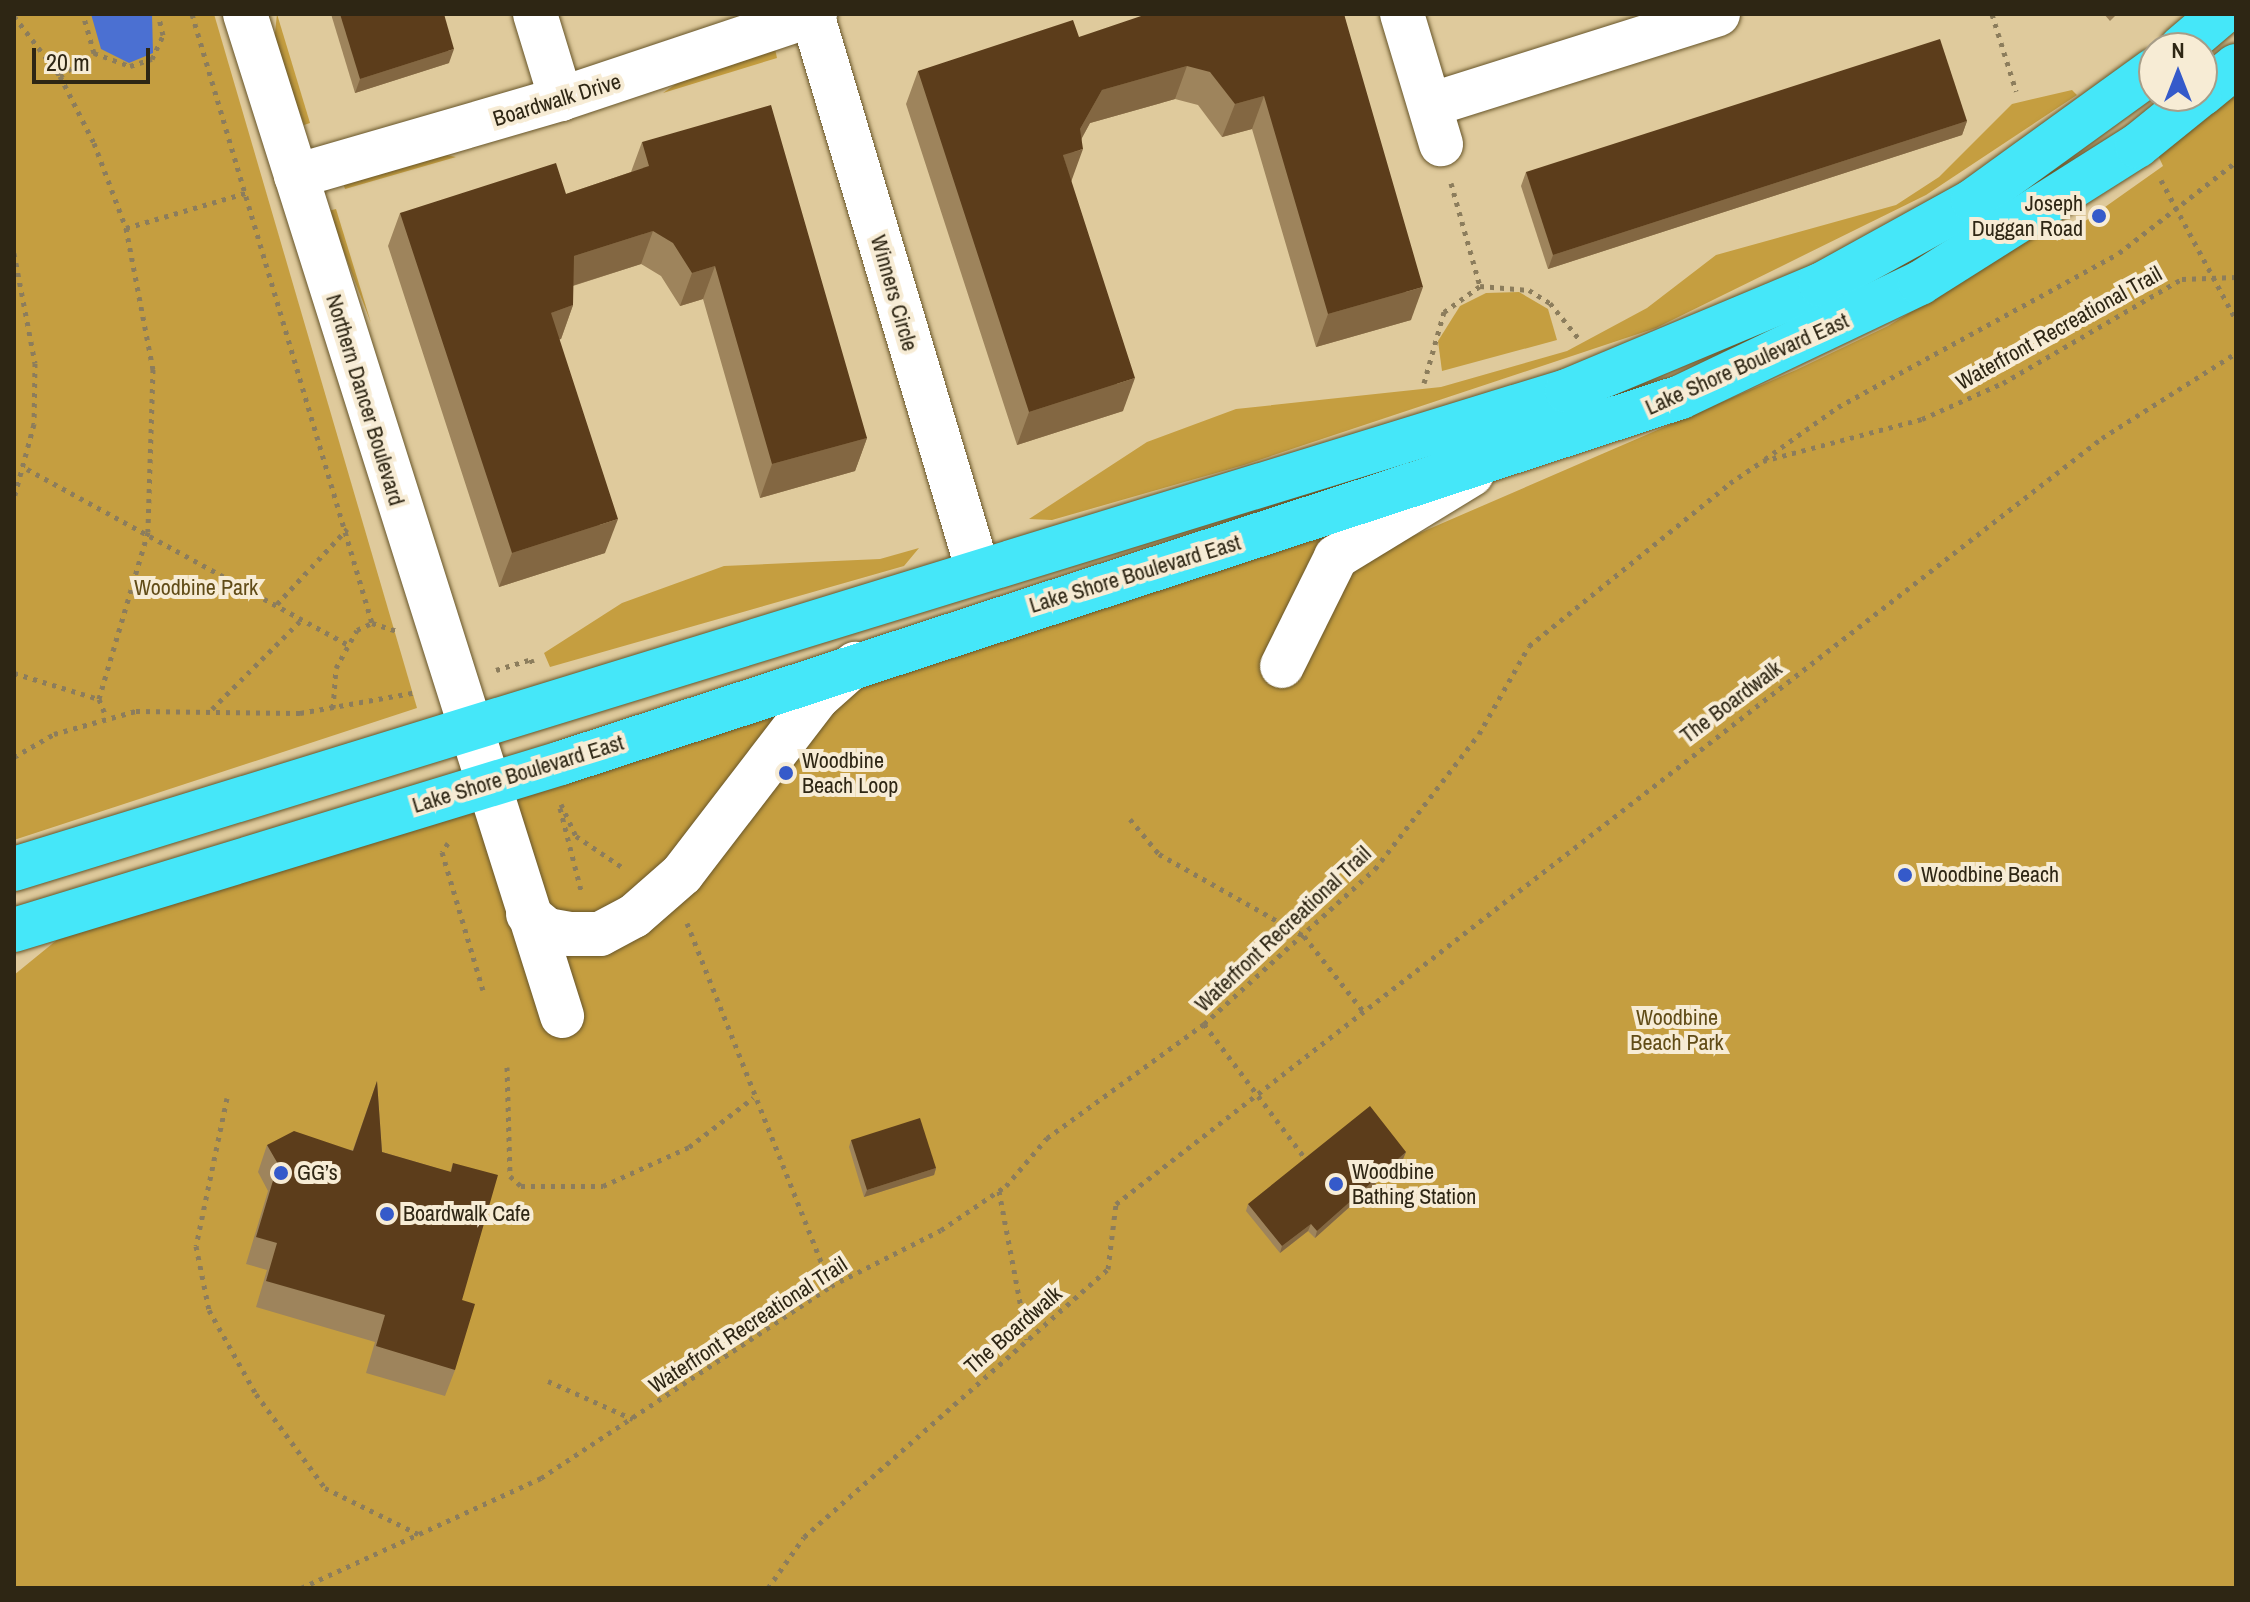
<!DOCTYPE html>
<html>
<head>
<meta charset="utf-8">
<style>
	body { margin:0 }
	#map { position:relative; width:2250px; height:1602px; overflow:hidden; background:#dfca9c; font-family:"Archivo Narrow",sans-serif }
	div>[style] { position:absolute }
	[style*='--x'] { left:calc(var(--x)*1px); top:calc(var(--y)*1px); width:calc(var(--w)*1px); rotate:calc(var(--a)*1deg) }
	.green>* { inset:0; background:#c59e40 }
	.water>* { inset:0; background:#4b70d2 }
	.path>* { height:5px; margin-top:-2.5px; transform-origin:0; background:repeating-linear-gradient(90deg,#8c7d5c 0 4px,transparent 0 10px) }
	.roads { filter:drop-shadow(0 0 2px #675529) drop-shadow(0 0 2px #675529) }
	.minor>* { height:44px; margin:-22px; padding:0 22px; transform-origin:22px; border-radius:22px; background:#fff }
	.highway>* { height:44px; margin:-22px; padding:0 22px; transform-origin:22px; border-radius:22px; background:#45e7f9 }
	.wall>* { inset:0; background:#9e845c }
	.shaded-wall>* { inset:0; background:#836742 }
	.building>* { inset:0; background:#5c3d1b }
	.dots>* { width:22px; height:22px; translate:-50% -50%; box-sizing:border-box; border:4px solid #f7ecd5; border-radius:50% }
	span { translate:-50% -50%; white-space:nowrap; text-align:center; line-height:1.15; -webkit-text-stroke:8px #f7ecd5; paint-order:stroke }
	.street-label { font-size:22px; color:#2e2614 }
	.poi-label { font-size:22px; color:#2e2614 }
	.right { translate:-100% -50%; text-align:right }
	.left { translate:0 -50%; text-align:left }
	.park-label { font-size:22px; color:#614c17 }
	.frame { position:absolute; inset:0; border:16px solid #2e2614; pointer-events:none }
	.north { position:absolute; left:2138px; top:32px; width:80px; height:80px; box-sizing:border-box; background:#f7ecd5; border:2px solid #a79d88; border-radius:50%; rotate:0deg; font-size:22px; font-weight:700; line-height:32px; text-align:center; color:#2e2614 }
	.north::after { content:''; display:block; margin:auto; width:28px; height:36px; background:#355aca; clip-path:polygon(50% 0,100% 100%,50% 72%,0 100%) }
	.scale { position:absolute; left:32px; top:48px; width:118px; height:36px; box-sizing:border-box; border:4px solid #2e2614; border-top:0; padding-left:10px; font-size:24px; line-height:28px; white-space:nowrap; color:#2e2614; -webkit-text-stroke:6px #f7ecd5; paint-order:stroke }
</style>
</head>
<body>
<div id="map">
	<div class="green">
		<i style="clip-path:polygon(14px 14px,214px 14px,417px 708px,14px 840px)"></i>
		<i style="clip-path:polygon(277px 14px,310px 123px,304px 125px,274px 42px)"></i>
		<i style="clip-path:polygon(775px 49px,777px 58px,663px 93px,683px 79px)"></i>
		<i style="clip-path:polygon(2236px 89px,2236px 1588px,14px 1588px,14px 975px,63px 935px,1322px 536px,1355px 561px,1796px 370px,1888px 326px,2049px 228px,2057px 241px,2163px 166px,2157px 153px)"></i>
		<i style="clip-path:polygon(2072px 90px,2077px 95px,1926px 195px,1656px 328px,1244px 465px,1052px 520px,1029px 519px,1147px 442px,1236px 409px,1441px 387px,1567px 351px,1647px 308px,1716px 255px,1896px 205px,1939px 177px,2012px 104px)"></i>
		<i style="clip-path:polygon(437px 153px,456px 157px,345px 189px,343px 183px)"></i>
		<i style="clip-path:polygon(336px 209px,371px 323px,328px 211px)"></i>
		<i style="clip-path:polygon(1519px 292px,1548px 309px,1557px 340px,1442px 371px,1438px 341px,1460px 306px,1486px 293px)"></i>
		<i style="clip-path:polygon(919px 548px,904px 566px,550px 667px,544px 653px,622px 603px,724px 566px,880px 559px)"></i>
	</div>
	<div class="water">
		<i style="clip-path:polygon(91px 14px,152px 14px,153px 53px,129px 63px,101px 49px)"></i>
	</div>
	<div class="path">
		<i style="--x:192;--y:14;--w:635;--a:73.53"></i>
		<i style="--x:1992;--y:14;--w:81;--a:72.7"></i>
		<i style="--x:14;--y:16;--w:76;--a:52.5"></i>
		<i style="--x:60;--y:76;--w:75;--a:63.1"></i>
		<i style="--x:94;--y:143;--w:91;--a:69.4"></i>
		<i style="--x:126;--y:228;--w:144;--a:79.2"></i>
		<i style="--x:153;--y:369;--w:163;--a:91.8"></i>
		<i style="--x:148;--y:532;--w:174;--a:106.4"></i>
		<i style="--x:99;--y:699;--w:18;--a:68"></i>
		<i style="--x:94;--y:53;--w:38;--a:20"></i>
		<i style="--x:130;--y:66;--w:23;--a:-18"></i>
		<i style="--x:152;--y:59;--w:26;--a:-65"></i>
		<i style="--x:163;--y:35;--w:22;--a:-103"></i>
		<i style="--x:60;--y:76;--w:41;--a:-34.1"></i>
		<i style="--x:94;--y:53;--w:41;--a:-105.8"></i>
		<i style="--x:2161;--y:180;--w:159;--a:61.8"></i>
		<i style="--x:1451;--y:183;--w:107;--a:74.3"></i>
		<i style="--x:126;--y:228;--w:125;--a:-16.3"></i>
		<i style="--x:14;--y:253;--w:112;--a:79.2"></i>
		<i style="--x:35;--y:363;--w:61;--a:90.9"></i>
		<i style="--x:34;--y:424;--w:77;--a:105.1"></i>
		<i style="--x:1424;--y:383;--w:74;--a:-74.3"></i>
		<i style="--x:1444;--y:312;--w:44;--a:-35.8"></i>
		<i style="--x:1480;--y:286;--w:49;--a:4.7"></i>
		<i style="--x:1529;--y:290;--w:25;--a:32"></i>
		<i style="--x:1550;--y:303;--w:46;--a:51.1"></i>
		<i style="--x:1765;--y:459;--w:90;--a:-35.5"></i>
		<i style="--x:1838;--y:407;--w:320;--a:-28.7"></i>
		<i style="--x:2119;--y:253;--w:148;--a:-37.9"></i>
		<i style="--x:27;--y:469;--w:365;--a:28.7"></i>
		<i style="--x:277;--y:604;--w:103;--a:-47"></i>
		<i style="--x:496;--y:670;--w:37;--a:-17"></i>
		<i style="--x:531;--y:659;--w:9;--a:72"></i>
		<i style="--x:14;--y:673;--w:89;--a:17"></i>
		<i style="--x:333;--y:708;--w:40;--a:-85.7"></i>
		<i style="--x:336;--y:668;--w:43;--a:-61.1"></i>
		<i style="--x:357;--y:630;--w:17;--a:-25"></i>
		<i style="--x:372;--y:623;--w:25;--a:18"></i>
		<i style="--x:212;--y:709;--w:126;--a:-45"></i>
		<i style="--x:14;--y:757;--w:46;--a:-29.9"></i>
		<i style="--x:54;--y:734;--w:85;--a:-15.7"></i>
		<i style="--x:136;--y:711;--w:164;--a:0.7"></i>
		<i style="--x:300;--y:713;--w:119;--a:-10.2"></i>
		<i style="--x:561;--y:804;--w:35;--a:65"></i>
		<i style="--x:576;--y:836;--w:59;--a:34"></i>
		<i style="--x:560;--y:808;--w:89;--a:75.7"></i>
		<i style="--x:1130;--y:819;--w:45;--a:50.4"></i>
		<i style="--x:1159;--y:854;--w:167;--a:29.5"></i>
		<i style="--x:1304;--y:936;--w:95;--a:51.8"></i>
		<i style="--x:448;--y:843;--w:11;--a:124"></i>
		<i style="--x:442;--y:852;--w:144;--a:73.5"></i>
		<i style="--x:687;--y:923;--w:391;--a:68.4"></i>
		<i style="--x:1204;--y:1024;--w:173;--a:53"></i>
		<i style="--x:507;--y:1067;--w:109;--a:88.4"></i>
		<i style="--x:510;--y:1176;--w:15;--a:42"></i>
		<i style="--x:521;--y:1186;--w:82;--a:0"></i>
		<i style="--x:603;--y:1186;--w:94;--a:-24.4"></i>
		<i style="--x:689;--y:1147;--w:81;--a:-37.4"></i>
		<i style="--x:227;--y:1098;--w:151;--a:101.8"></i>
		<i style="--x:196;--y:1246;--w:65;--a:78.5"></i>
		<i style="--x:209;--y:1310;--w:96;--a:60.8"></i>
		<i style="--x:256;--y:1394;--w:117;--a:53.7"></i>
		<i style="--x:325;--y:1488;--w:104;--a:26.3"></i>
		<i style="--x:999;--y:1191;--w:151;--a:79.3"></i>
		<i style="--x:548;--y:1381;--w:93;--a:24.1"></i>
		<i style="--x:301;--y:1588;--w:264;--a:-24.6"></i>
		<i style="--x:541;--y:1478;--w:348;--a:-33.5"></i>
		<i style="--x:831;--y:1286;--w:123;--a:-27"></i>
		<i style="--x:941;--y:1230;--w:78;--a:-34.1"></i>
		<i style="--x:1006;--y:1186;--w:63;--a:-49.5"></i>
		<i style="--x:1047;--y:1138;--w:194;--a:-36"></i>
		<i style="--x:1204;--y:1024;--w:231;--a:-42.2"></i>
		<i style="--x:1375;--y:869;--w:170;--a:-52.4"></i>
		<i style="--x:1479;--y:734;--w:101;--a:-60.4"></i>
		<i style="--x:1529;--y:646;--w:259;--a:-39"></i>
		<i style="--x:1730;--y:483;--w:40;--a:-34"></i>
		<i style="--x:1763;--y:461;--w:164;--a:-14.8"></i>
		<i style="--x:1922;--y:419;--w:89;--a:-24"></i>
		<i style="--x:2003;--y:383;--w:207;--a:-30.2"></i>
		<i style="--x:2182;--y:279;--w:54;--a:-2.1"></i>
		<i style="--x:768;--y:1588;--w:62;--a:-54.8"></i>
		<i style="--x:804;--y:1537;--w:405;--a:-41.4"></i>
		<i style="--x:1108;--y:1269;--w:65;--a:-83"></i>
		<i style="--x:1116;--y:1204;--w:1249;--a:-37.84"></i>
		<i style="--x:2102;--y:438;--w:159;--a:-32.4"></i>
	</div>
	<div class="roads">
		<div class="minor">
			<i style="--x:245;--y:14;--w:1051;--a:72.44"></i>
			<i style="--x:535;--y:14;--w:89;--a:73"></i>
			<i style="--x:812;--y:14;--w:581;--a:73.4"></i>
			<i style="--x:1402;--y:14;--w:136;--a:73.3"></i>
			<i style="--x:1430;--y:105;--w:302;--a:-17.5"></i>
			<i style="--x:296;--y:176;--w:276;--a:-16.2"></i>
			<i style="--x:561;--y:99;--w:268;--a:-18.5"></i>
			<i style="--x:1282;--y:666;--w:122;--a:-63.6"></i>
			<i style="--x:1336;--y:557;--w:159;--a:-31.4"></i>
			<i style="--x:528;--y:914;--w:25;--a:40"></i>
			<i style="--x:547;--y:930;--w:23;--a:10"></i>
			<i style="--x:570;--y:934;--w:30;--a:0"></i>
			<i style="--x:600;--y:934;--w:38;--a:-28"></i>
			<i style="--x:634;--y:916;--w:64;--a:-41.2"></i>
			<i style="--x:682;--y:874;--w:223;--a:-52.5"></i>
			<i style="--x:818;--y:697;--w:50;--a:-41.7"></i>
		</div>
		<div class="highway">
			<i style="--x:2181;--y:48;--w:52;--a:-40.4"></i>
			<i style="--x:2202;--y:94;--w:44;--a:-39.5"></i>
			<i style="--x:14;--y:869;--w:1625;--a:-17.11"></i>
			<i style="--x:1567;--y:391;--w:275;--a:-22.7"></i>
			<i style="--x:1821;--y:285;--w:174;--a:-28.9"></i>
			<i style="--x:1973;--y:201;--w:223;--a:-35.9"></i>
			<i style="--x:14;--y:930;--w:572;--a:-16.98"></i>
			<i style="--x:561;--y:763;--w:1178;--a:-18.1"></i>
			<i style="--x:1681;--y:397;--w:265;--a:-25.5"></i>
			<i style="--x:1920;--y:283;--w:257;--a:-32.3"></i>
			<i style="--x:2137;--y:146;--w:80;--a:-38.9"></i>
		</div>
	</div>
	<div class="wall">
		<i style="clip-path:polygon(331px 14px,444px 14px,449px 63px,355px 93px)"></i>
		<i style="clip-path:polygon(1344px 14px,1411px 320px,1316px 347px,1252px 129px,1222px 137px,1198px 105px,1175px 99px,1090px 123px,1082px 138px,1071px 182px,1123px 411px,1017px 445px,906px 104px,918px 71px,1079px 37px)"></i>
		<i style="clip-path:polygon(2104px 14px,2117px 14px,2110px 21px)"></i>
		<i style="clip-path:polygon(1967px 121px,1962px 135px,1548px 269px,1521px 186px,1526px 172px)"></i>
		<i style="clip-path:polygon(642px 142px,867px 438px,855px 471px,760px 498px,703px 299px,680px 306px,661px 276px,641px 264px,573px 286px,573px 305px,561px 339px,559px 339px,605px 553px,499px 587px,388px 246px,400px 213px,566px 194px,631px 172px)"></i>
		<i style="clip-path:polygon(377px 1081px,382px 1152px,450px 1172px,453px 1163px,462px 1300px,455px 1370px,445px 1396px,366px 1373px,375px 1342px,256px 1307px,267px 1270px,246px 1264px,268px 1191px,258px 1172px,267px 1145px,353px 1150px)"></i>
		<i style="clip-path:polygon(851px 1140px,936px 1168px,934px 1175px,864px 1197px,849px 1147px)"></i>
		<i style="clip-path:polygon(1406px 1152px,1403px 1159px,1315px 1238px,1308px 1231px,1280px 1253px,1246px 1211px,1248px 1204px)"></i>
	</div>
	<div class="shaded-wall">
		<i style="clip-path:polygon(454px 49px,449px 63px,355px 93px,360px 79px)"></i>
		<i style="clip-path:polygon(1187px 66px,1175px 99px,1090px 123px,1074px 152px,1083px 149px,1071px 182px,1063px 155px,1080px 129px,1102px 90px)"></i>
		<i style="clip-path:polygon(1264px 96px,1252px 129px,1222px 137px,1235px 104px)"></i>
		<i style="clip-path:polygon(1967px 121px,1962px 135px,1548px 269px,1553px 255px)"></i>
		<i style="clip-path:polygon(653px 231px,641px 264px,562px 289px,574px 256px)"></i>
		<i style="clip-path:polygon(715px 266px,703px 299px,680px 306px,692px 273px)"></i>
		<i style="clip-path:polygon(1423px 287px,1411px 320px,1316px 347px,1328px 314px)"></i>
		<i style="clip-path:polygon(573px 305px,561px 339px,538px 347px,551px 313px)"></i>
		<i style="clip-path:polygon(1135px 378px,1123px 411px,1017px 445px,1029px 412px)"></i>
		<i style="clip-path:polygon(867px 438px,855px 471px,760px 498px,772px 464px)"></i>
		<i style="clip-path:polygon(618px 519px,605px 553px,499px 587px,512px 553px)"></i>
		<i style="clip-path:polygon(1406px 1152px,1403px 1159px,1315px 1238px,1317px 1231px)"></i>
		<i style="clip-path:polygon(936px 1168px,934px 1175px,864px 1197px,867px 1190px)"></i>
		<i style="clip-path:polygon(1311px 1224px,1308px 1231px,1280px 1253px,1282px 1246px)"></i>
	</div>
	<div class="building">
		<i style="clip-path:polygon(340px 14px,444px 14px,454px 49px,360px 79px)"></i>
		<i style="clip-path:polygon(1147px 14px,1344px 14px,1423px 287px,1328px 314px,1264px 96px,1235px 104px,1210px 72px,1187px 66px,1102px 90px,1080px 129px,1083px 149px,1063px 155px,1135px 378px,1029px 412px,918px 71px,1073px 20px,1079px 37px)"></i>
		<i style="clip-path:polygon(1940px 39px,1967px 121px,1553px 255px,1526px 172px)"></i>
		<i style="clip-path:polygon(771px 105px,867px 438px,772px 464px,715px 266px,692px 273px,673px 243px,653px 231px,574px 256px,573px 305px,551px 313px,618px 519px,512px 553px,400px 213px,556px 163px,566px 194px,649px 166px,642px 142px)"></i>
		<i style="clip-path:polygon(377px 1081px,382px 1152px,451px 1172px,453px 1163px,498px 1175px,462px 1300px,475px 1304px,455px 1370px,376px 1346px,385px 1315px,266px 1281px,277px 1243px,256px 1237px,278px 1164px,267px 1145px,294px 1131px,353px 1151px)"></i>
		<i style="clip-path:polygon(1370px 1106px,1406px 1152px,1317px 1231px,1311px 1224px,1282px 1246px,1248px 1204px)"></i>
		<i style="clip-path:polygon(920px 1118px,936px 1168px,867px 1190px,851px 1140px)"></i>
	</div>
	<div class="dots">
		<i style="left:2099px;top:216px;background:#355aca"></i>
		<i style="left:786px;top:773px;background:#355aca"></i>
		<i style="left:1905px;top:875px;background:#355aca"></i>
		<i style="left:281px;top:1173px;background:#355aca"></i>
		<i style="left:1336px;top:1184px;background:#355aca"></i>
		<i style="left:387px;top:1214px;background:#355aca"></i>
	</div>
	<div class="street-label">
		<span style="left:557px;top:100px;rotate:-17deg">Boardwalk Drive</span>
		<span style="left:894px;top:293px;rotate:74deg">Winners Circle</span>
		<span style="left:2059px;top:328px;rotate:-29deg">Waterfront Recreational Trail</span>
		<span style="left:1747px;top:364px;rotate:-24deg">Lake Shore Boulevard East</span>
		<span style="left:365px;top:400px;rotate:73deg">Northern Dancer Boulevard</span>
		<span style="left:1135px;top:574px;rotate:-17deg">Lake Shore Boulevard East</span>
		<span style="left:1731px;top:702px;rotate:-37deg">The Boardwalk</span>
		<span style="left:518px;top:774px;rotate:-17deg">Lake Shore Boulevard East</span>
		<span style="left:1283px;top:929px;rotate:-43deg">Waterfront Recreational Trail</span>
		<span style="left:748px;top:1325px;rotate:-33deg">Waterfront Recreational Trail</span>
		<span style="left:1013px;top:1330px;rotate:-41deg">The Boardwalk</span>
	</div>
	<div class="poi-label">
		<span class="right" style="left:2083px;top:216px">Joseph<br>Duggan Road</span>
		<span class="left" style="left:802px;top:773px">Woodbine<br>Beach Loop</span>
		<span class="left" style="left:1921px;top:875px">Woodbine Beach</span>
		<span class="left" style="left:1352px;top:1184px">Woodbine<br>Bathing Station</span>
		<span class="left" style="left:297px;top:1173px">GG’s</span>
		<span class="left" style="left:403px;top:1214px">Boardwalk Cafe</span>
	</div>
	<div class="park-label">
		<span style="left:196px;top:588px">Woodbine Park</span>
		<span style="left:1677px;top:1030px">Woodbine<br>Beach Park</span>
	</div>
	<div class="frame"></div>
	<div class="north">N</div>
	<div class="scale">20 m</div>
</div>
</body>
</html>
